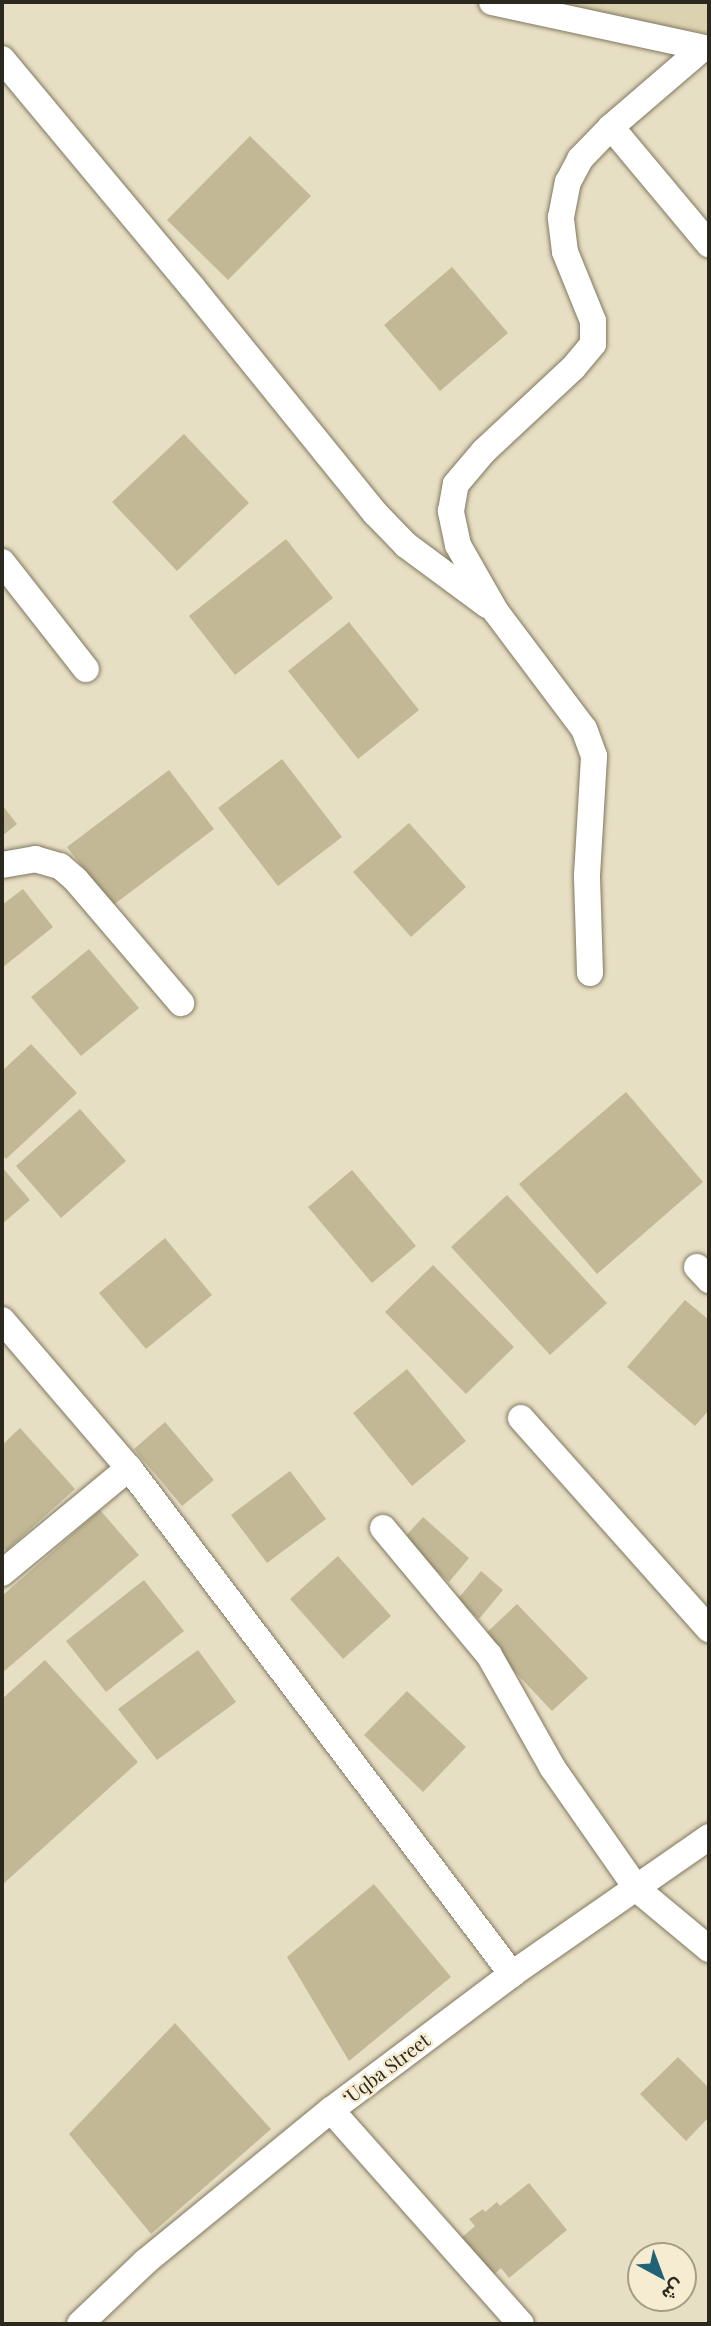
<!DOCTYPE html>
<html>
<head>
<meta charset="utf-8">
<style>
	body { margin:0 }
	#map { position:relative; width:711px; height:2326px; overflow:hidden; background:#e7dfc4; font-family:"Playfair Display",Vazirmatn,serif }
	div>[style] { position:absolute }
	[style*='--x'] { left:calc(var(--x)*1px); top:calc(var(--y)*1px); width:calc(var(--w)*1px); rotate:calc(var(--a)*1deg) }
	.built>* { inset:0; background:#dcd2b0 }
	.building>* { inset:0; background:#c2b896 }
	.roads { filter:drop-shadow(0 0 2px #807860) drop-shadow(0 0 2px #807860) }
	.minor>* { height:26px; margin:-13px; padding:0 13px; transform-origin:13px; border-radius:13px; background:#fff }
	span { translate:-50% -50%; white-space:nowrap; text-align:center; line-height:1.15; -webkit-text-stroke:5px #f5ecd1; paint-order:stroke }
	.street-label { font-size:19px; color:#2b281e }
	.frame { position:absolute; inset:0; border:4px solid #2b281e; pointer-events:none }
	.north { position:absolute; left:627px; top:2242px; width:70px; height:70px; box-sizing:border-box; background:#f5ecd1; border:2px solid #a49e89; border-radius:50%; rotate:139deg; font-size:19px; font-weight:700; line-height:28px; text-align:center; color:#2b281e }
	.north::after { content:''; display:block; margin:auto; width:24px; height:32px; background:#226277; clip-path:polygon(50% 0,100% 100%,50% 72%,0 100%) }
</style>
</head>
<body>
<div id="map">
	<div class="built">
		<i style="clip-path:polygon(537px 2px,709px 2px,709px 34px)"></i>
	</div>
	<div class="building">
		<i style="clip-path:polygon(250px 136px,311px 196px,228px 280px,167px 220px)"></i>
		<i style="clip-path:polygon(452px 267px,508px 333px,440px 391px,384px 325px)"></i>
		<i style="clip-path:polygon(184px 434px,249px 503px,177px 571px,112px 502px)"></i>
		<i style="clip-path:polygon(286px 539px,333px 598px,235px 675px,189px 616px)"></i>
		<i style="clip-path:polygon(349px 622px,419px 710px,358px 759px,288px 671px)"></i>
		<i style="clip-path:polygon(282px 759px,342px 837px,278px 886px,218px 808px)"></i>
		<i style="clip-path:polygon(169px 770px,214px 829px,112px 906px,67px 847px)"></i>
		<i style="clip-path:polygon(2px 805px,17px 824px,2px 836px)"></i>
		<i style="clip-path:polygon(409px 823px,466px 887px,411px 937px,353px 872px)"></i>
		<i style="clip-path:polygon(23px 889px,53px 927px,2px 968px,2px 905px)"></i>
		<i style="clip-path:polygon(89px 949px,139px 1008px,81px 1056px,31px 997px)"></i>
		<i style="clip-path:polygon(31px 1044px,77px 1093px,6px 1159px,2px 1155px,2px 1071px)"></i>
		<i style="clip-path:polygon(626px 1092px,703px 1182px,597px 1274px,519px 1184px)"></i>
		<i style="clip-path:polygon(80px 1109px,126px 1161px,61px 1218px,16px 1166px)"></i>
		<i style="clip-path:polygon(2px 1167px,30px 1200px,2px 1224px)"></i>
		<i style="clip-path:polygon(352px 1170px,416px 1246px,372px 1283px,308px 1207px)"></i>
		<i style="clip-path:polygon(507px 1195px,607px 1303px,550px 1355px,451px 1247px)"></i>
		<i style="clip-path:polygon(165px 1238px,212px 1295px,146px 1349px,99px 1293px)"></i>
		<i style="clip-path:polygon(433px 1265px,514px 1347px,466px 1394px,385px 1312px)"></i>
		<i style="clip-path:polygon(685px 1300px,709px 1320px,709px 1410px,695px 1426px,627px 1367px)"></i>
		<i style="clip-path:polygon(407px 1369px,466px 1441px,412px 1486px,353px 1413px)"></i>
		<i style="clip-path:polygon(165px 1422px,214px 1480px,182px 1506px,134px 1449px)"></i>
		<i style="clip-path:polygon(20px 1428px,75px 1489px,6px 1551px,2px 1546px,2px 1445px)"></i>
		<i style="clip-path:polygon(290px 1471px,326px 1519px,267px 1563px,231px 1515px)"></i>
		<i style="clip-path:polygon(100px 1510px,139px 1555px,2px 1673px,2px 1596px)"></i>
		<i style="clip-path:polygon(423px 1517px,469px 1558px,449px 1582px,402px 1540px)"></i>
		<i style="clip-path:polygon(338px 1556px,391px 1616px,343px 1659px,290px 1599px)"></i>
		<i style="clip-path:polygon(481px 1571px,503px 1590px,479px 1619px,457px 1600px)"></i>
		<i style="clip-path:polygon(144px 1580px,184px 1631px,106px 1692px,66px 1641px)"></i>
		<i style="clip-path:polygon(517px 1604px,588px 1678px,552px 1711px,482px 1637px)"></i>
		<i style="clip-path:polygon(198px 1650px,236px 1702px,157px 1760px,118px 1709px)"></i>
		<i style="clip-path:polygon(45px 1660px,138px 1762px,2px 1885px,2px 1699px)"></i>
		<i style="clip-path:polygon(407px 1691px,466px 1747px,423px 1792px,364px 1735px)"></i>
		<i style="clip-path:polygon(374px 1884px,451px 1977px,349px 2061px,287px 1957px)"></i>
		<i style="clip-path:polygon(175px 2023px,271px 2129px,151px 2234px,69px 2134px)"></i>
		<i style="clip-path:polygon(678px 2057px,709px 2088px,709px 2117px,686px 2141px,640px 2094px)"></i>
		<i style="clip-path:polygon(529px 2183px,567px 2230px,509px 2278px,501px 2268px,486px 2282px,454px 2244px,475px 2226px,469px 2219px,483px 2209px,485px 2212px,497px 2202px,500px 2206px)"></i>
	</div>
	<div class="roads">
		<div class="minor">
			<i style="--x:492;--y:2;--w:222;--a:12.2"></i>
			<i style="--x:2;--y:59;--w:297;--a:50.2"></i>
			<i style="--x:192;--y:287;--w:291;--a:51"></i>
			<i style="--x:375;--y:513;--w:45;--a:45.9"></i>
			<i style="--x:406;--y:545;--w:101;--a:36.5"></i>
			<i style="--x:611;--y:127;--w:153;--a:50.1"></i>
			<i style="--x:2;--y:562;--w:136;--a:51.9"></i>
			<i style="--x:2;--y:865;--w:34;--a:-10"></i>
			<i style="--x:35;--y:859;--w:26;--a:16"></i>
			<i style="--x:60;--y:866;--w:21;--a:41"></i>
			<i style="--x:76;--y:880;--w:162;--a:49.5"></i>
			<i style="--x:590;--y:973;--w:98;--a:-91.8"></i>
			<i style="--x:587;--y:875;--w:119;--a:-86.6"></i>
			<i style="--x:594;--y:756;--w:29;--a:-110"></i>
			<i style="--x:584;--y:729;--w:146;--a:-126.9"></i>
			<i style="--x:496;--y:612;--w:77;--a:-119.6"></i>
			<i style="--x:458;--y:545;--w:35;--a:-102"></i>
			<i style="--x:451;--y:511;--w:27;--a:-80"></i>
			<i style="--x:456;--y:484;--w:43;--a:-49.7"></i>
			<i style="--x:484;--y:451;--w:122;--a:-43"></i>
			<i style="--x:573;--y:368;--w:31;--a:-50"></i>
			<i style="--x:593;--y:344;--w:23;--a:-90"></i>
			<i style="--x:593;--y:321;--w:74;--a:-112.1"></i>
			<i style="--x:565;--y:252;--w:35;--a:-97"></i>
			<i style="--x:561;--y:217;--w:36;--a:-79"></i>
			<i style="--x:568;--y:182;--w:26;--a:-62"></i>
			<i style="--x:580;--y:159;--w:45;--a:-45.9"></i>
			<i style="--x:611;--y:127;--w:121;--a:-40.7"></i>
			<i style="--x:697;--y:1267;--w:18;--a:47"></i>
			<i style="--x:2;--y:1320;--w:195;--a:49.4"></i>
			<i style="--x:129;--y:1468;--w:635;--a:52.88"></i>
			<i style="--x:521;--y:1418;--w:283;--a:48.3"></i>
			<i style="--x:383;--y:1528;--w:165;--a:50.2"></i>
			<i style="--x:489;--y:1655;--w:129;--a:60.6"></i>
			<i style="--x:552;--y:1767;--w:149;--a:55.1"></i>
			<i style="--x:637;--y:1889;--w:94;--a:39.8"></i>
			<i style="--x:2;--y:1573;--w:165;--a:-39.6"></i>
			<i style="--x:331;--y:2110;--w:286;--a:48.4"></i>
			<i style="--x:80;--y:2324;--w:90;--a:-43.6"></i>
			<i style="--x:145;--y:2262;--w:240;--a:-39.3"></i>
			<i style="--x:331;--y:2110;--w:226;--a:-36.9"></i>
			<i style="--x:512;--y:1974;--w:240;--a:-34.8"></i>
		</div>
	</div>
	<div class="street-label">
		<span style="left:386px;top:2069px;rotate:-37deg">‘Uqba Street</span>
	</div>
	<div class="frame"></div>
	<div class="north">ش</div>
</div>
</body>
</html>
